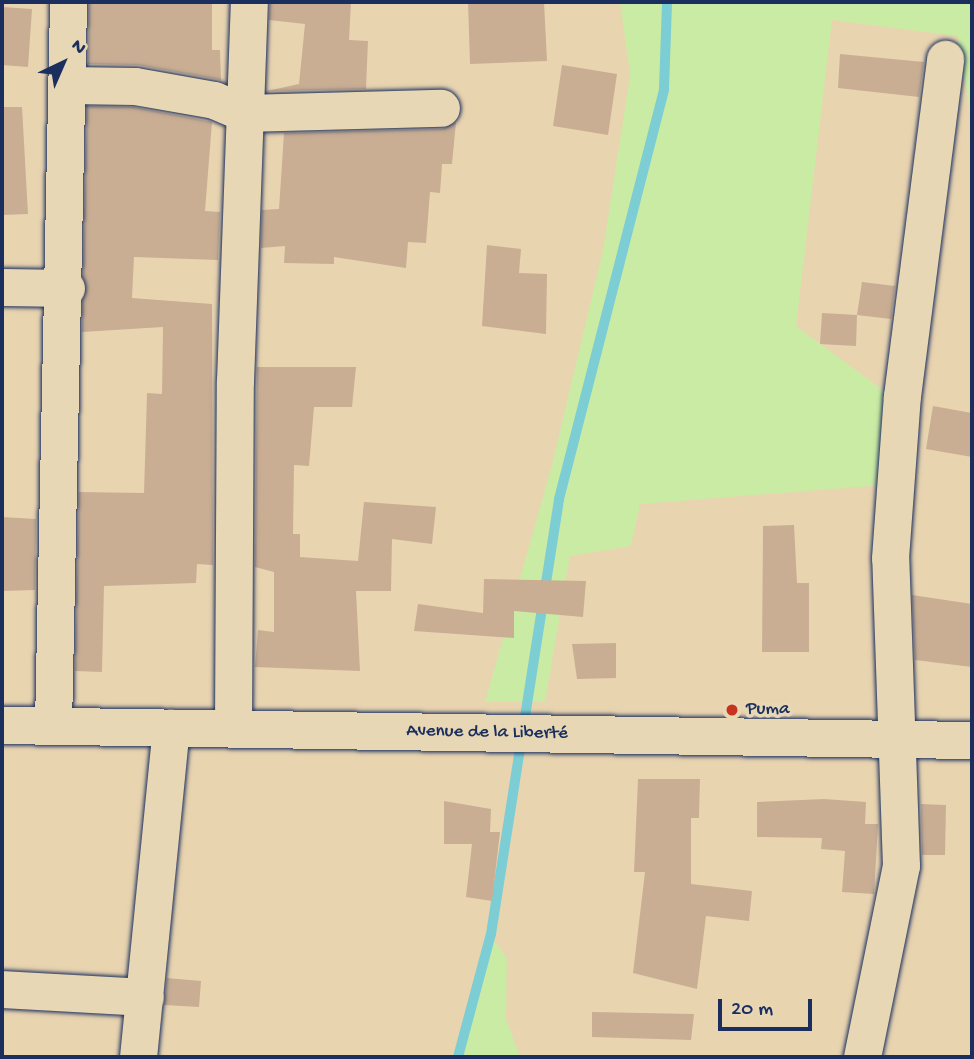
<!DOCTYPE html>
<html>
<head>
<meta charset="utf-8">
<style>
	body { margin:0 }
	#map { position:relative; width:974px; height:1059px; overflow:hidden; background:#e9d4b0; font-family:"Gochi Hand",sans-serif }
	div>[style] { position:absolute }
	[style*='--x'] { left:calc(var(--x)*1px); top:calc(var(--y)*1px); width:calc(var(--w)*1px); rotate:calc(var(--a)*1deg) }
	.green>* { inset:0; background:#caeba3 }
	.stream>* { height:10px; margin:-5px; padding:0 5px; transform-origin:5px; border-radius:5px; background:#7ccdd4 }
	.building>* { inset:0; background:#c9ae94 }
	.roads { filter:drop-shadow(0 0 2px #1b2f5e) drop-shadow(0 0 2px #1b2f5e) }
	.minor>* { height:37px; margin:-18.5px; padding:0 18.5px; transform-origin:18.5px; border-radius:18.5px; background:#e8d7b4 }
	.dots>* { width:19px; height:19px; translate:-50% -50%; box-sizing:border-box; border:4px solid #e8d7b4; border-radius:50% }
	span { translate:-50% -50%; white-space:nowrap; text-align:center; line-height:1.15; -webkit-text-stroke:7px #e8d7b4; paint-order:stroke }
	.poi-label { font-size:19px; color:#1b2f5e }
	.left { translate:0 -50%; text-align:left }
	.street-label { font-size:19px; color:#1b2f5e }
	.frame { position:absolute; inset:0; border:4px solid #1b2f5e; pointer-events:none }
	.north { position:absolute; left:28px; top:28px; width:70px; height:70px; -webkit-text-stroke:5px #e8d7b4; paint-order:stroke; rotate:44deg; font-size:19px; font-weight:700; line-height:28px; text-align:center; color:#1b2f5e }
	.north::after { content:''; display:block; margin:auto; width:24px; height:32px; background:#1b2f5e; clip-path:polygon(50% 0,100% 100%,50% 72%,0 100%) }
	.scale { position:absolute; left:718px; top:999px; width:94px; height:32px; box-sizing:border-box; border:4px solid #1b2f5e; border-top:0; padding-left:9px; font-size:21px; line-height:24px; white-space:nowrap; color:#1b2f5e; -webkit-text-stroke:5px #e8d7b4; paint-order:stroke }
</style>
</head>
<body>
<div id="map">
	<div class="green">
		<i style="clip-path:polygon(620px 2px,972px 2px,972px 121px,957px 36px,832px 20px,796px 326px,887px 393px,896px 484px,640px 504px,631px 546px,570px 556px,545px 702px,485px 702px,552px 465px,603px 250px,630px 75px)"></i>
		<i style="clip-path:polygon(490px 936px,507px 958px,506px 1019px,520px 1057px,463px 1057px)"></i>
	</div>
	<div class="stream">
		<i style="--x:458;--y:1057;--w:127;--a:-75"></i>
		<i style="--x:491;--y:934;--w:440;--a:-81.1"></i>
		<i style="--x:559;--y:499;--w:423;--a:-75.6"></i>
		<i style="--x:664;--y:89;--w:87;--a:-88"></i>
	</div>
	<div class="building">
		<i style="clip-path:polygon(270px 2px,351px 2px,349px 40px,368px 41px,366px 89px,267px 91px,299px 84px,305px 24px,269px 20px)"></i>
		<i style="clip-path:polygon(468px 2px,544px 2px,547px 61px,470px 64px)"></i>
		<i style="clip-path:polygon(89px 3px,212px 3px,212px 50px,220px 50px,221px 80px,138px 65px,88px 64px)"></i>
		<i style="clip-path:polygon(2px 7px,32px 9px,28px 67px,2px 65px)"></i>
		<i style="clip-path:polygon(840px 54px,924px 62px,919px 97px,838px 88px)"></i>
		<i style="clip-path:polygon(562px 65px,617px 74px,608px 135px,553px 126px)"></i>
		<i style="clip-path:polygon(87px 106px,133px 107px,212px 122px,205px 211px,220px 212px,218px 260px,134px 257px,132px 298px,212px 304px,213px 565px,197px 564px,196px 583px,104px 586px,102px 672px,75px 671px,79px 492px,144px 493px,147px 393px,162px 394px,163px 327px,82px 332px)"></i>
		<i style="clip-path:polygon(2px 107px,22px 107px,28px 214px,2px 215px)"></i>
		<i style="clip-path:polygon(456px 122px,452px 164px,442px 164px,440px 193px,430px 192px,426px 243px,408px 242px,406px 268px,334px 257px,334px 264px,284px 263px,285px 246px,261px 248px,262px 210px,279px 209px,284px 133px,442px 129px)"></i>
		<i style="clip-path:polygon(487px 245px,521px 249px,519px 273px,547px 274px,546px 334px,482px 326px)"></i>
		<i style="clip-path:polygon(862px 282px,895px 286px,891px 319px,857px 315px)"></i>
		<i style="clip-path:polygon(822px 313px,857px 315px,856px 346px,820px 344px)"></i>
		<i style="clip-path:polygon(257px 367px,356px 367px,352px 407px,314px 407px,309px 466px,294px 465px,293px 534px,300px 534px,300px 557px,358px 561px,364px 502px,436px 507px,432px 544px,392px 539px,391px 591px,356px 591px,360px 671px,255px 667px,258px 630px,274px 632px,274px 572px,255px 567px)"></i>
		<i style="clip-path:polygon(933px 406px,972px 413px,972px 457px,926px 449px)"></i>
		<i style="clip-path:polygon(2px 517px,36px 519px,35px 590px,2px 591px)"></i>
		<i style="clip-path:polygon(794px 525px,797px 583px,809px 583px,809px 652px,762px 652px,763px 526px)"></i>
		<i style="clip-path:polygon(484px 579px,586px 581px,583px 617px,514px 611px,514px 638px,414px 631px,418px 604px,483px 613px)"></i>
		<i style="clip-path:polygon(912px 595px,972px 604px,972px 667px,915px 660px)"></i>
		<i style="clip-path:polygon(616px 643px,616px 678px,577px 679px,572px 644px)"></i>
		<i style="clip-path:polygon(638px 779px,700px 779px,699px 818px,691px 818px,691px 884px,752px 891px,749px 921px,706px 916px,697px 989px,633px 973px,645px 872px,634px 872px)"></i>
		<i style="clip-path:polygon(824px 799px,866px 802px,865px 824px,878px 824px,874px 894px,842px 892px,845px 851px,821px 849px,822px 838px,757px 837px,757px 802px)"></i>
		<i style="clip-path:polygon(444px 801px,491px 809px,490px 832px,500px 832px,492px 901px,466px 897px,472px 844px,444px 844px)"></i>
		<i style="clip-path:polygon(921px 804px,946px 805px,945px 855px,922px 855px)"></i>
		<i style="clip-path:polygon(167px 978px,201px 981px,199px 1007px,164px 1005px)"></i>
		<i style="clip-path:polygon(592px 1012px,694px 1014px,691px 1040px,592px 1037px)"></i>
	</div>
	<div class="roads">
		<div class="minor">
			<i style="--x:68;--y:85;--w:67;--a:0.9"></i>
			<i style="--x:135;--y:86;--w:80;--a:10"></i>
			<i style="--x:214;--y:100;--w:33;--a:23"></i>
			<i style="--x:244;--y:113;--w:197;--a:-1.5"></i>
			<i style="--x:2;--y:287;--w:64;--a:0.9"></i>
			<i style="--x:2;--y:725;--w:970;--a:0.89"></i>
			<i style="--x:53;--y:726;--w:724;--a:-88.81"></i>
			<i style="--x:233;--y:727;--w:346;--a:-89.7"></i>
			<i style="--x:235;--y:381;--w:379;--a:-87.9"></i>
			<i style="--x:2;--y:989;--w:143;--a:3.2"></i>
			<i style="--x:138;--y:1057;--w:331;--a:-84.3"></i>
			<i style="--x:862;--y:1057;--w:195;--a:-78.5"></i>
			<i style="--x:901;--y:866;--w:308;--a:-92"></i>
			<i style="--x:890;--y:558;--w:162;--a:-85.8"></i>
			<i style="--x:902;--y:396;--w:340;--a:-82.7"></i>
		</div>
	</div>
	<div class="dots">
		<i style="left:732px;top:710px;background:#c8321e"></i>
	</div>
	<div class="poi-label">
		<span class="left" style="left:746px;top:710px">Puma</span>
	</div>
	<div class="street-label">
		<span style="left:487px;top:733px;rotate:1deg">Avenue de la Liberté</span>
	</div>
	<div class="frame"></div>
	<div class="north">N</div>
	<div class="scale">20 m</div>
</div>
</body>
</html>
